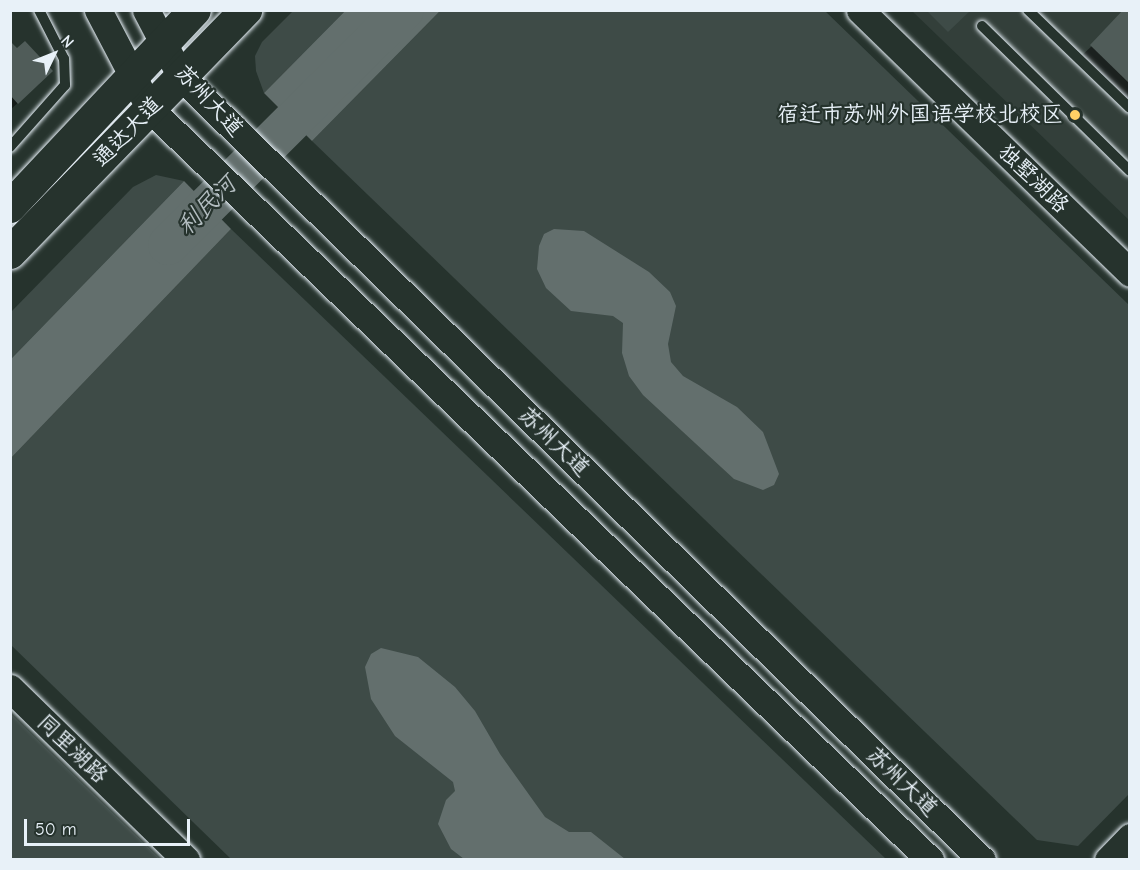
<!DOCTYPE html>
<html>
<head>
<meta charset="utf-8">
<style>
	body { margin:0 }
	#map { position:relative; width:1140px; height:870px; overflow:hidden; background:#26332d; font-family:"Comic Neue","LXGW WenKai TC",sans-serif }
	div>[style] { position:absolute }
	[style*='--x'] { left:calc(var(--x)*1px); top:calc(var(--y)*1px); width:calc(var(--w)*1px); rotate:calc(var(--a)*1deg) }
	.built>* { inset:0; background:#333f3a }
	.green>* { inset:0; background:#3e4b47 }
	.water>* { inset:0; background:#636f6d }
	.shadow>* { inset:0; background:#0007 }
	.river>* { height:40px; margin:-20px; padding:0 20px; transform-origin:20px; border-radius:20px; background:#636f6d }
	.building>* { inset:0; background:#505c59 }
	.roads { filter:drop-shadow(0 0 2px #e8f1f8) drop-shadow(0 0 2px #e8f1f8) }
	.service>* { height:10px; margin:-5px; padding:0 5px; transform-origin:5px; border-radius:5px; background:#26332d }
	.tertiary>* { height:27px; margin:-13.5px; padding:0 13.5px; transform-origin:13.5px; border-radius:13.5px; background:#26332d }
	.secondary>* { height:32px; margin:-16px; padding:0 16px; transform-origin:16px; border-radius:16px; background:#26332d }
	.dots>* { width:16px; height:16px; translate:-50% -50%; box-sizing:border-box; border:3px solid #26332d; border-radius:50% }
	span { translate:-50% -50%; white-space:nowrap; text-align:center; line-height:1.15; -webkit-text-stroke:4.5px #26332d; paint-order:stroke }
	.street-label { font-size:22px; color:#e8f1f8 }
	.poi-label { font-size:22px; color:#e8f1f8 }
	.right { translate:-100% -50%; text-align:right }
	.water-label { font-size:24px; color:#b3bdc0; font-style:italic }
	.frame { position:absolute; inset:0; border:12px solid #e8f1f8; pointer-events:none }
	.north { position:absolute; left:24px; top:24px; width:60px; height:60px; -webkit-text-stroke:4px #26332d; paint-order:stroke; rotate:47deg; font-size:16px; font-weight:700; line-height:24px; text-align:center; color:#e8f1f8 }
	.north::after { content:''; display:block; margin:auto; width:21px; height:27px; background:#e8f1f8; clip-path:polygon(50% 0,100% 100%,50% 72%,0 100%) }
	.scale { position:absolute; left:24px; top:819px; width:166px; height:27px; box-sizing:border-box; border:3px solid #e8f1f8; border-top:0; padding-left:8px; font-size:18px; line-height:21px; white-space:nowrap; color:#e8f1f8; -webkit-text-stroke:4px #26332d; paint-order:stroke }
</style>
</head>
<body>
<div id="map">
	<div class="built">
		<i style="clip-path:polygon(912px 11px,1129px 11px,1129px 220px)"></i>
	</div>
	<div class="green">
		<i style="clip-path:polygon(293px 11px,345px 11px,264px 93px,256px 71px,255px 56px,262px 42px)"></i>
		<i style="clip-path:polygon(440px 11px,825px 11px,1129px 305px,1129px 794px,1078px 846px,1037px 840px,312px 141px)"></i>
		<i style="clip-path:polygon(927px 11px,970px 11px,948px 32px)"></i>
		<i style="clip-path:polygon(156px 175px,184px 181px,11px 359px,11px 312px,133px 187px)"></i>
		<i style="clip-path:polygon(231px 229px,886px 859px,231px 859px,11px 645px,11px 458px)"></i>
		<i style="clip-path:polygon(10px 714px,11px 714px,160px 859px,11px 859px)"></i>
	</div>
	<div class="water">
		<i style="clip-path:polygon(345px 11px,440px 11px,312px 141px,264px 93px)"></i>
		<i style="clip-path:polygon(184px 181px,231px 229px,11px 458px,11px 359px)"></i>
		<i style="clip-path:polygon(554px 229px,584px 231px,649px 272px,670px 292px,676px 306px,668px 344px,671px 362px,683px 376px,737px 407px,763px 432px,779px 474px,774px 485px,763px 490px,734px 479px,643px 395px,629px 376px,622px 353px,623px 323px,613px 316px,571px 311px,546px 288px,537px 269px,539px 246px,544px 234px)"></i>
		<i style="clip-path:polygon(381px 648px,418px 657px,455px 687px,475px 711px,500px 754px,545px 817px,569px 832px,591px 832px,625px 859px,464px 859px,451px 849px,438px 824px,446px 800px,455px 791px,453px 782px,395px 736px,371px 699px,365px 667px,371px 654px)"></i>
	</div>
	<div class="shadow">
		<i style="clip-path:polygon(1130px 10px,1130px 109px,1078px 59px)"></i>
		<i style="clip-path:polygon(10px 43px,39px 84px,10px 110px)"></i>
	</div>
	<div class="river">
		<i style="--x:168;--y:245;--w:333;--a:-44.9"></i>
	</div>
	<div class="building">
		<i style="clip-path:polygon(1123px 10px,1130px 10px,1130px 84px,1090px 45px)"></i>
		<i style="clip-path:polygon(10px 41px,17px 48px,25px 41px,53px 71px,18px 104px,10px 95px)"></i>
	</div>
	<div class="roads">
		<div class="service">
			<i style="--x:1028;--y:10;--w:141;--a:43.9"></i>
			<i style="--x:982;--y:26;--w:207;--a:44.4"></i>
			<i style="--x:10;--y:147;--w:83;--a:-48.4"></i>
			<i style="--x:65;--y:85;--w:26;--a:-92"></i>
			<i style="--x:64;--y:59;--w:55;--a:-117"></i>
		</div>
		<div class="tertiary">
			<i style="--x:98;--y:10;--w:112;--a:62.3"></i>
			<i style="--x:150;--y:109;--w:1083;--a:43.91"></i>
			<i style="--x:146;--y:10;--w:76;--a:62.4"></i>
			<i style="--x:181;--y:77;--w:1120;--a:44.35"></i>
			<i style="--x:860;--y:10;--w:377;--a:44.2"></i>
			<i style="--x:10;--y:688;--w:246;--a:44.3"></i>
			<i style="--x:1108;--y:860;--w:32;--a:-46"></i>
		</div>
		<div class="secondary">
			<i style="--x:10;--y:207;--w:270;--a:-46.8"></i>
			<i style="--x:10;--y:253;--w:339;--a:-45.8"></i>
		</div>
	</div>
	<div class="dots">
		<i style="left:1075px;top:115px;background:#ffd166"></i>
	</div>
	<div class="street-label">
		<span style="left:209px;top:101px;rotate:47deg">苏州大道</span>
		<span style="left:128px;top:132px;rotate:-46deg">通达大道</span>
		<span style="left:1033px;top:179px;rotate:44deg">独墅湖路</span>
		<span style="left:554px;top:442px;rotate:44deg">苏州大道</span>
		<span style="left:72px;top:749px;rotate:44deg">同里湖路</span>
		<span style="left:902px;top:782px;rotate:44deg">苏州大道</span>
	</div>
	<div class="poi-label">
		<span class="right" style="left:1063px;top:115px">宿迁市苏州外国语学校北校区</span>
	</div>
	<div class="water-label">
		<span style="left:207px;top:206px;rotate:-45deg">利民河</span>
	</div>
	<div class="frame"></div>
	<div class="north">N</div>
	<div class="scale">50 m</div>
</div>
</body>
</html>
